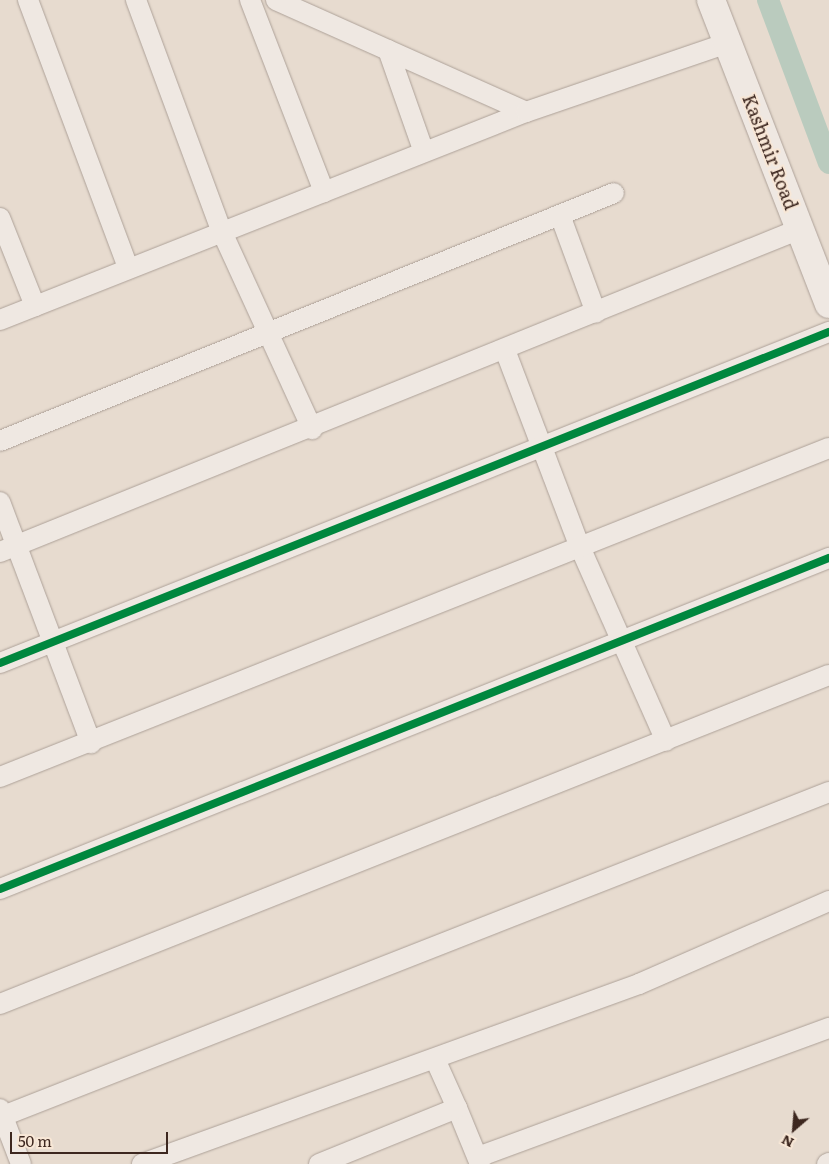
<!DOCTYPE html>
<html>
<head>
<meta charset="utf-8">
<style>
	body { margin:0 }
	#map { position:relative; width:829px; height:1164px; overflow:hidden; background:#e7dbcf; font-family:Literata,serif }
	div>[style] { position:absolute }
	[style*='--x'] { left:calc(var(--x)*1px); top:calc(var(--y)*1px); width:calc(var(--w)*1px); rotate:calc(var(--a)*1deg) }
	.canal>* { height:22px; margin:-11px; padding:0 11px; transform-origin:11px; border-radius:11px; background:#bacbbe }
	.roads { filter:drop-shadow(0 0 1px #ada198) drop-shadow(0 0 1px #ada198) }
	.minor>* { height:20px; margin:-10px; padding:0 10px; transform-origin:10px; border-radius:10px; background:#efe8e2 }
	.secondary>* { height:28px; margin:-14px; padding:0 14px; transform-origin:14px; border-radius:14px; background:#efe8e2 }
	.cycleway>* { height:8px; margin:-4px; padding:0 4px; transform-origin:4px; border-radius:4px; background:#00873e }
	span { translate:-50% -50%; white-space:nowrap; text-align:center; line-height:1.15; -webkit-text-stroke:4px #f8e7d6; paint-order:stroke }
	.street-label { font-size:18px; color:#3d271f }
	.north { position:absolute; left:769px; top:1104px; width:50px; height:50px; -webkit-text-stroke:4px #f8e7d6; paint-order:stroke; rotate:207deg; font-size:14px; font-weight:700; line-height:20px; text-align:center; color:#3d271f }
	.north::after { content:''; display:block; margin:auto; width:18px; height:22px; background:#3d271f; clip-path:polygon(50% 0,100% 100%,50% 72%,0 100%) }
	.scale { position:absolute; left:10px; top:1132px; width:158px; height:22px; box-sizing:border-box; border:2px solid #3d271f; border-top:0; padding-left:6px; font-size:15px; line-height:18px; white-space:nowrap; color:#3d271f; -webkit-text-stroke:4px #f8e7d6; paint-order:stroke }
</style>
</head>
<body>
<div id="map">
	<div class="canal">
		<i style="--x:768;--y:0;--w:174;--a:69.5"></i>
	</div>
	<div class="roads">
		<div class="minor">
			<i style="--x:28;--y:0;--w:285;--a:69.5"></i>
			<i style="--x:136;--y:0;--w:247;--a:69.7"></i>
			<i style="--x:222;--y:232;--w:217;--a:65.4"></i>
			<i style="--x:250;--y:0;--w:206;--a:68.9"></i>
			<i style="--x:276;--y:0;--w:274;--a:24.1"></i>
			<i style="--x:388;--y:50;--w:108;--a:70.6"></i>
			<i style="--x:560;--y:215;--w:104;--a:69.8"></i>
			<i style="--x:0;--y:218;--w:95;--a:68.3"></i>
			<i style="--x:0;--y:320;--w:566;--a:-21.58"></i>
			<i style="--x:526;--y:112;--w:213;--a:-18.9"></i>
			<i style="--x:505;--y:350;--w:211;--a:69.2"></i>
			<i style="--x:580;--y:547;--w:212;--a:66.1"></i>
			<i style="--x:0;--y:441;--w:662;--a:-21.99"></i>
			<i style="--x:0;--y:502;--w:258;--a:69.3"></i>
			<i style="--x:0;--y:552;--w:863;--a:-21.99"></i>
			<i style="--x:0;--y:663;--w:893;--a:-21.77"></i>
			<i style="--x:0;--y:777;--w:892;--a:-21.65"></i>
			<i style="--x:0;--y:889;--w:893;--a:-21.77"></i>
			<i style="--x:0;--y:1004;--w:892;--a:-21.65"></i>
			<i style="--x:457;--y:1108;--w:61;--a:67.7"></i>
			<i style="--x:0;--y:1109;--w:59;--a:69.1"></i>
			<i style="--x:3;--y:1116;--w:887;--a:-21.42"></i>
			<i style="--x:478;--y:1157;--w:374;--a:-20.2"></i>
			<i style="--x:142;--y:1164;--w:529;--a:-19.91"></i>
			<i style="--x:639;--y:984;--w:207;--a:-23.6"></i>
			<i style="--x:319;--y:1164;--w:149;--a:-22.1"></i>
			<i style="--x:457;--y:1108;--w:54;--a:-114.2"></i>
			<i style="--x:827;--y:1164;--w:2;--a:-27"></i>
		</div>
		<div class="secondary">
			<i style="--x:711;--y:0;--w:326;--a:68.8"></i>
		</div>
	</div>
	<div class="cycleway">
		<i style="--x:0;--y:663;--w:893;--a:-21.77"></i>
		<i style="--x:0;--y:889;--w:893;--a:-21.77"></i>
	</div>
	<div class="street-label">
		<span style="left:770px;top:152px;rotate:69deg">Kashmir Road</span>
	</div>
	<div class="north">N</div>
	<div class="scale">50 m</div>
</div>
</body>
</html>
